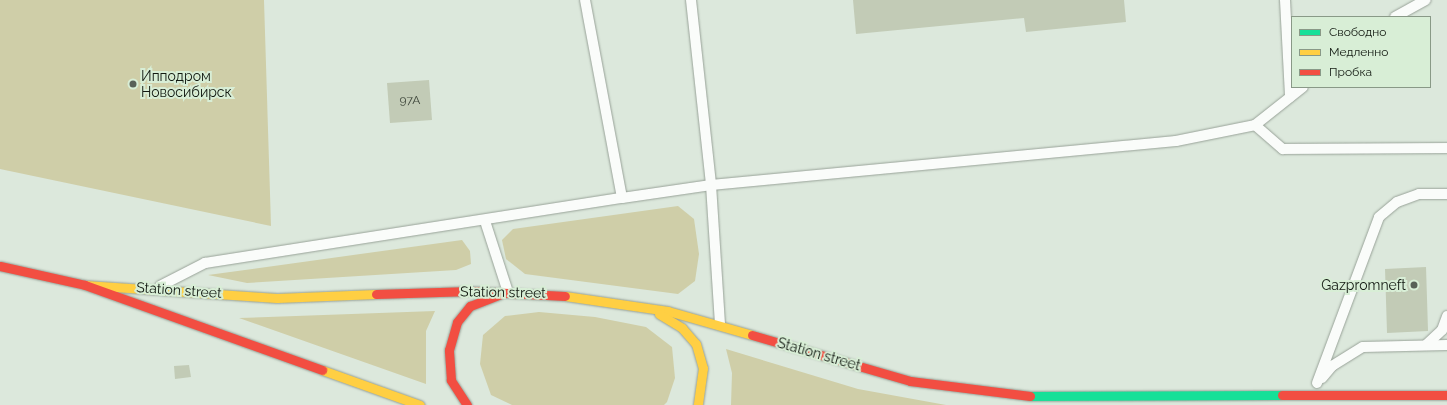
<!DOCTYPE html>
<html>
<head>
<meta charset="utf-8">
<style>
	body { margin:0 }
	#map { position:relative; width:1447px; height:405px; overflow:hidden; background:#dce8dc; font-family:Raleway,sans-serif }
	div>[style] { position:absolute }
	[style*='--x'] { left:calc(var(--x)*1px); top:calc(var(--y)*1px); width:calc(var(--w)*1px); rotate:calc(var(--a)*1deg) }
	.green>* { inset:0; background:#cfcea8 }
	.building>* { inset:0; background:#c2cbb6 }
	.roads { filter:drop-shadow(0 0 1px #98a298) drop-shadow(0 0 1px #98a298) }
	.lane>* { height:10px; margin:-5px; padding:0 5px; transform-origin:5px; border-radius:5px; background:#fafcfa }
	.fast>* { height:9px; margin:-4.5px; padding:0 4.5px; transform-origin:4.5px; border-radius:4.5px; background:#16e098 }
	.slow>* { height:9px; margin:-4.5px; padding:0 4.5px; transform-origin:4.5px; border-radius:4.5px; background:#ffcf43 }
	.jam>* { height:9px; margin:-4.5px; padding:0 4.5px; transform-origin:4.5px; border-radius:4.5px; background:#f24e42 }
	.dots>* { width:11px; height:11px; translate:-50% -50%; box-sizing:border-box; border:2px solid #d8eed6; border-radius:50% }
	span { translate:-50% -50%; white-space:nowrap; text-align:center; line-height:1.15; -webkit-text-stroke:4px #d8eed6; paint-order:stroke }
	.number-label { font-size:12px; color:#3e463a }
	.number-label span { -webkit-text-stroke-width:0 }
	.poi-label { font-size:14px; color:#121911 }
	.left { translate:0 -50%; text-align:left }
	.right { translate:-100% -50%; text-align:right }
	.street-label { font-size:14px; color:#121911 }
	.legend { position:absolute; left:1291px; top:16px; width:140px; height:72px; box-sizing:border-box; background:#d8eed6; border:1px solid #899987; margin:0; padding:5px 7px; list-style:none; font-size:12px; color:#121911 }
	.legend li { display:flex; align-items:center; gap:8px; height:20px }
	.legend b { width:20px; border:1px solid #899987 }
</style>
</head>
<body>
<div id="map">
	<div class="green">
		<i style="clip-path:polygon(0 0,264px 0,271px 226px,0 169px)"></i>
		<i style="clip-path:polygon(678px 206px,694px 219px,699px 254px,695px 281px,678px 294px,525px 274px,506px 259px,502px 240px,513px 229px)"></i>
		<i style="clip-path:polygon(462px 240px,470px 251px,471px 264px,456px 270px,247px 283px,208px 275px)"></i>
		<i style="clip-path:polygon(435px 311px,426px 331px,426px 384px,239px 318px)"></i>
		<i style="clip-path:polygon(539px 312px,595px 317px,646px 327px,672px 347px,675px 378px,667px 402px,664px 405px,512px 405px,491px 395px,480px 364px,483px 335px,505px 316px)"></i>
		<i style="clip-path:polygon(726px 349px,858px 389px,946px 405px,731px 405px,732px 373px)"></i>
	</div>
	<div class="building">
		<i style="clip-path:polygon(853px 0,1124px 0,1126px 22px,1026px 32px,1024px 18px,856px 34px)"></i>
		<i style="clip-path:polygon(429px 80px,432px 120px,390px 123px,387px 83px)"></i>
		<i style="clip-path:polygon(1426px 267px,1428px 331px,1387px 333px,1385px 269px)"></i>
		<i style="clip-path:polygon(189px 365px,191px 377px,175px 379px,174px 366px)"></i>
	</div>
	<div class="roads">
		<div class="lane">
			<i style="--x:585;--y:0;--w:201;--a:79.4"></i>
			<i style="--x:691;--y:0;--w:186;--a:83.8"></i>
			<i style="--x:711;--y:185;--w:140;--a:86.3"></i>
			<i style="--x:1285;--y:0;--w:97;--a:87"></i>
			<i style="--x:1395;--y:17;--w:35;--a:-29"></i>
			<i style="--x:1255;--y:125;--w:37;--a:41"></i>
			<i style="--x:1283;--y:149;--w:164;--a:-0.3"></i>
			<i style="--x:485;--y:221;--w:75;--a:72.1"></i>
			<i style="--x:160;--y:286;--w:51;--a:-27.1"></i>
			<i style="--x:205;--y:263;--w:422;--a:-8.9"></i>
			<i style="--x:622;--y:198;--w:90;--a:-8.3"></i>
			<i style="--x:711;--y:185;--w:467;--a:-5.4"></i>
			<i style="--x:1176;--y:141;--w:81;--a:-11.4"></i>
			<i style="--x:1255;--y:125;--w:61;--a:-38.4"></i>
			<i style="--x:1426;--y:345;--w:22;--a:-43"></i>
			<i style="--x:1442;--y:330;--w:15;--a:-70"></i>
			<i style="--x:1322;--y:378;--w:16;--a:-50"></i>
			<i style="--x:1332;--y:366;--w:36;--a:-32"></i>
			<i style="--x:1363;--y:347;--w:84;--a:-1.4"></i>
			<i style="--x:1317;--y:383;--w:177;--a:-69.5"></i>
			<i style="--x:1379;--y:217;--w:23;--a:-40"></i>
			<i style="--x:1397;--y:202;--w:23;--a:-20"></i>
			<i style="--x:1419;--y:194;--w:28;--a:0"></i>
		</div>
		<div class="fast">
			<i style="--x:1030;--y:396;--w:252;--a:-0.2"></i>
		</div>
		<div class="slow">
			<i style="--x:85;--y:285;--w:192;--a:3.9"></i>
			<i style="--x:277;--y:298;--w:99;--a:-2.3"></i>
			<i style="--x:565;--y:296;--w:104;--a:8.3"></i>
			<i style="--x:668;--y:311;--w:87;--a:15.9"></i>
			<i style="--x:659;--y:314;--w:27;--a:31"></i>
			<i style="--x:682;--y:328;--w:21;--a:49"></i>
			<i style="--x:696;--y:344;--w:25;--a:74"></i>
			<i style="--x:703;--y:368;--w:37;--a:98"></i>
			<i style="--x:322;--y:370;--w:104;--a:19.7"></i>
		</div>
		<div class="jam">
			<i style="--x:0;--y:266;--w:87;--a:12.6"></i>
			<i style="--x:85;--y:285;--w:252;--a:19.7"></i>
			<i style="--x:376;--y:294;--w:95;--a:-1.8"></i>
			<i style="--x:471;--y:291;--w:94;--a:3"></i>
			<i style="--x:752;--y:335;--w:165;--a:16.2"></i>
			<i style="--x:910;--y:381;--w:121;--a:7.1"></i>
			<i style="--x:1282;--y:395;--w:165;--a:0"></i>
			<i style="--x:467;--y:405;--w:30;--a:-123"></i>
			<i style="--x:451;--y:380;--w:30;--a:-94"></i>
			<i style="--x:449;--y:350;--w:29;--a:-74"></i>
			<i style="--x:457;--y:322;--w:21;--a:-51"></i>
			<i style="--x:470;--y:306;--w:31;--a:-21"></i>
		</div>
	</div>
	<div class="dots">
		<i style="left:133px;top:84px;background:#596158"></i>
		<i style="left:1414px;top:285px;background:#596158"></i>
	</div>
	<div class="number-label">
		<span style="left:410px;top:101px">97А</span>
	</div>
	<div class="poi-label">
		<span class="left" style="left:141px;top:84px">Ипподром<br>Новосибирск</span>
		<span class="right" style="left:1406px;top:285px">Gazpromneft</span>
	</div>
	<div class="street-label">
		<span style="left:179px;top:290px;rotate:4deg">Station street</span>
		<span style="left:503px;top:292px;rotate:1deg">Station street</span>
		<span style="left:819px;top:354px;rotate:16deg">Station street</span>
	</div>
	<ul class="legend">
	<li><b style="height:5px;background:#16e098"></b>Свободно</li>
	<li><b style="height:5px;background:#ffcf43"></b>Медленно</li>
	<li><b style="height:5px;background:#f24e42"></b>Пробка</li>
	</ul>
</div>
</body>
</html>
